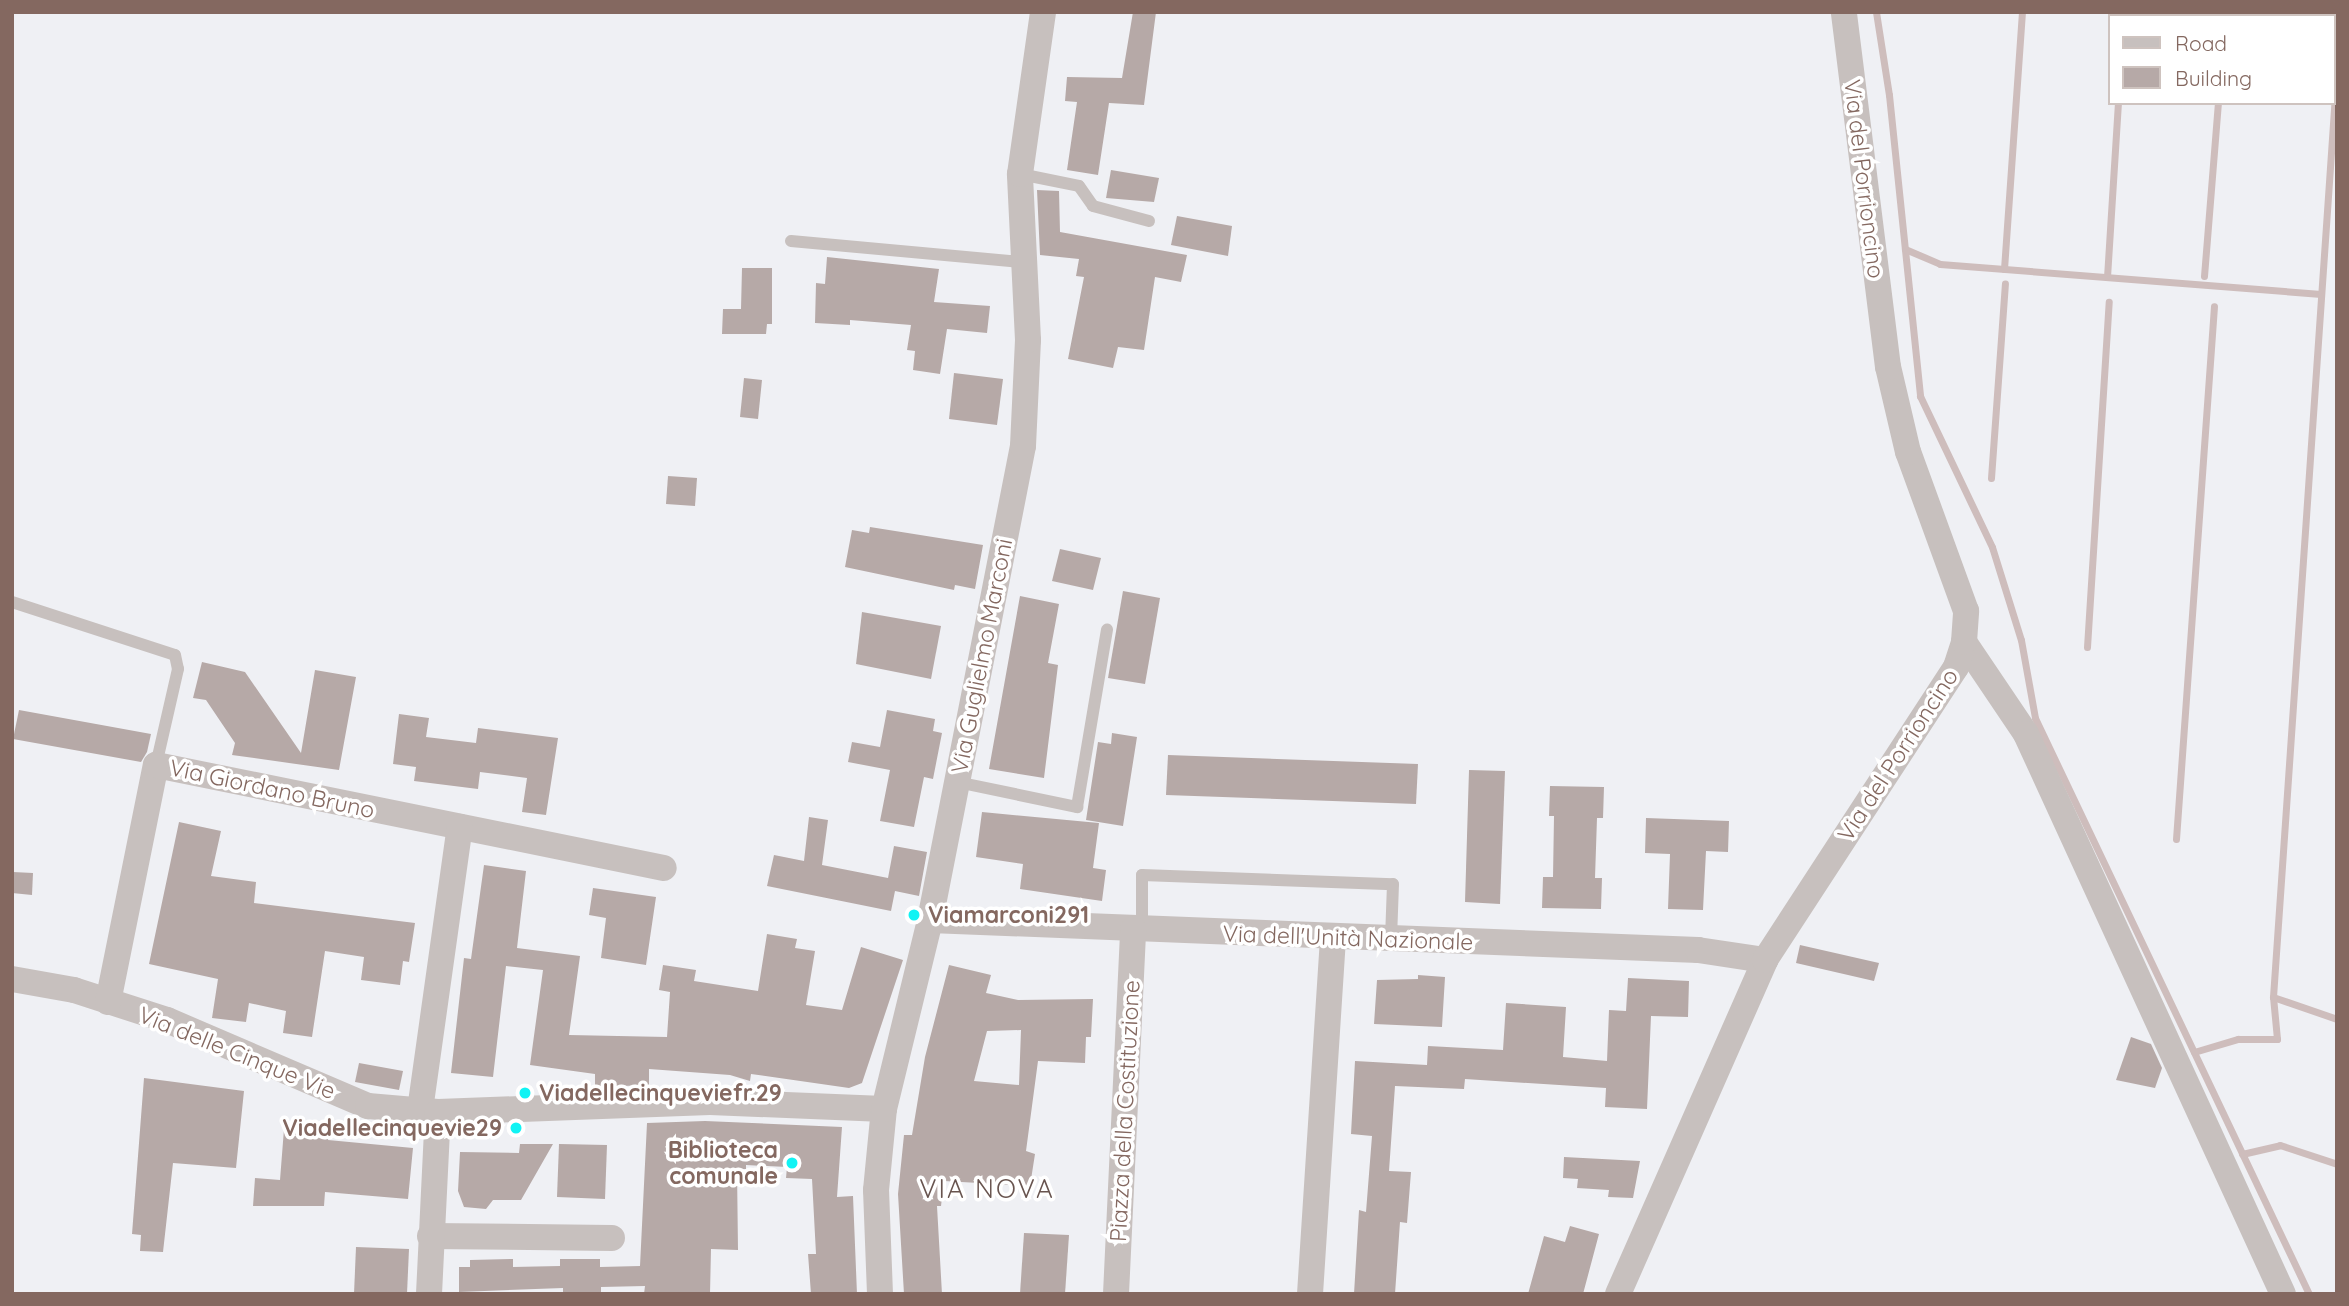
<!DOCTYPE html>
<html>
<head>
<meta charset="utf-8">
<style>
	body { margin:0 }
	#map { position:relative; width:2349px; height:1306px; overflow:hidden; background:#eff0f4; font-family:Quicksand,sans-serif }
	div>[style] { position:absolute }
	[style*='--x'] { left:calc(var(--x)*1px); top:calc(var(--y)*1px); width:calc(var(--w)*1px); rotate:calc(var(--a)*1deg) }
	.stream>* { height:7px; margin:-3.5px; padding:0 3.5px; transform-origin:3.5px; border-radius:3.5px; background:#cebdbc }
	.building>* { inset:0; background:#b6a9a7 }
	.lane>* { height:12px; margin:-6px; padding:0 6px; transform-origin:6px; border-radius:6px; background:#c7c0be }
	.street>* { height:26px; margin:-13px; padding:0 13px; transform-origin:13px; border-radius:13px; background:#c7c0be }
	.dots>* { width:19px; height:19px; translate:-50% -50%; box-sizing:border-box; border:4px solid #fff; border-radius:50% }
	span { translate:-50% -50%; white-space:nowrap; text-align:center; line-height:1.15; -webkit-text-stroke:7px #fff; paint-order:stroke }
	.street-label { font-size:23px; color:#846860 }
	.poi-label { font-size:23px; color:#846860; font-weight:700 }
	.left { translate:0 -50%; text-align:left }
	.right { translate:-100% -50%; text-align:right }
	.quarter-label { font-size:26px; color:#68544f; letter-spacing:2px }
	.frame { position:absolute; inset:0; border:14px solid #846860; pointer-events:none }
	.legend { position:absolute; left:2108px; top:14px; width:228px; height:91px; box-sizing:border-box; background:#fff; border:2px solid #cec3bf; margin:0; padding:9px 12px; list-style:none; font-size:21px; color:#846860 }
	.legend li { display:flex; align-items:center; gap:14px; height:35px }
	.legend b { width:35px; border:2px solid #cec3bf }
</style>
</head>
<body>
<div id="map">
	<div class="stream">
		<i style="--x:1876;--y:12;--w:84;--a:81.1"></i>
		<i style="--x:1889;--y:95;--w:303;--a:84.1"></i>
		<i style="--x:1920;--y:396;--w:167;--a:64.5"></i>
		<i style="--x:1992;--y:547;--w:97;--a:72.7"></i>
		<i style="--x:2021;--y:640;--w:79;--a:79.8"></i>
		<i style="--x:2035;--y:718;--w:638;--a:64.56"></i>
		<i style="--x:2123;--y:16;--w:4;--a:-90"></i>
		<i style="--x:2225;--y:16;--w:4;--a:-90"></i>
		<i style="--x:1905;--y:249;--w:38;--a:23"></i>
		<i style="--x:1940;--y:264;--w:382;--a:4.5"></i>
		<i style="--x:2004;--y:269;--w:258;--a:-86"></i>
		<i style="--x:2204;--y:276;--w:174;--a:-85.4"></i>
		<i style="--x:2107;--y:277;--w:174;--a:-86.4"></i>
		<i style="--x:1991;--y:478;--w:195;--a:-85.9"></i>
		<i style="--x:2087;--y:647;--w:346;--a:-86.4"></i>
		<i style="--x:2176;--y:839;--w:534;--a:-85.92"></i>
		<i style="--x:2273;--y:997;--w:68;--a:19"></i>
		<i style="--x:2194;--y:1052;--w:46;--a:-16.5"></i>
		<i style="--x:2238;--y:1039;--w:39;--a:0"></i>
		<i style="--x:2277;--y:1039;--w:42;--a:-95.4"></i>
		<i style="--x:2273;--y:997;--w:933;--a:-86.07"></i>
		<i style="--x:2242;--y:1154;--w:39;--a:-13"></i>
		<i style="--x:2280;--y:1145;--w:60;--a:18.4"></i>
	</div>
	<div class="building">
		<i style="clip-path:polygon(1133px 12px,1156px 12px,1144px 105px,1109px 103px,1098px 175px,1067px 170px,1077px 102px,1065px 101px,1067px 77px,1122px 78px)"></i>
		<i style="clip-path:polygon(1111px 170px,1159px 178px,1154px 202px,1106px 198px)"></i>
		<i style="clip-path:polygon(1037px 190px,1059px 191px,1060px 232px,1187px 255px,1181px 282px,1155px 277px,1144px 350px,1118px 347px,1113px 368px,1068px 359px,1084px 277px,1076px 276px,1079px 259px,1040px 255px)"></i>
		<i style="clip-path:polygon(1177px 216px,1232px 226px,1228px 256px,1171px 245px)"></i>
		<i style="clip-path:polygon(827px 257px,939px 269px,934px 302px,990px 306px,987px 333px,947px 329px,940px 374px,913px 370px,915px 351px,907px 350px,911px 325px,850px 320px,850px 325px,815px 323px,816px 283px,825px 284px)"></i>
		<i style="clip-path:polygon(742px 268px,772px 268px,772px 324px,767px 324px,766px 334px,722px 334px,723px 309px,741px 309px)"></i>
		<i style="clip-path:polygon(954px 373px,1003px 379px,997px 425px,949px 419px)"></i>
		<i style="clip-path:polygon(744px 378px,762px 380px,758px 419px,740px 417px)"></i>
		<i style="clip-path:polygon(668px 476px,697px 478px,695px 506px,666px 504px)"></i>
		<i style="clip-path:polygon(870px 527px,983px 545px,975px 589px,955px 585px,954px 590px,845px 567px,852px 530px,869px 533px)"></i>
		<i style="clip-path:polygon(1060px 549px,1101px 558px,1093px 590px,1052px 581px)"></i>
		<i style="clip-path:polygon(1123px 591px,1160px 598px,1145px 684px,1108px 678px)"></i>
		<i style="clip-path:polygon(1020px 596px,1059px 604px,1048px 663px,1058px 665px,1044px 778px,989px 769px)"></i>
		<i style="clip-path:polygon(862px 612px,941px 626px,931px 679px,856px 664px)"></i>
		<i style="clip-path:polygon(202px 662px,245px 672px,301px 753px,315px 670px,356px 677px,339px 770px,232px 755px,235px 743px,206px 700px,193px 698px)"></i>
		<i style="clip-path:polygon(19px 710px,151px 734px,147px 752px,141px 762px,13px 739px)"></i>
		<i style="clip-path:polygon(887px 710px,935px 719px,933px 731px,942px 733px,933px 779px,924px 777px,914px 827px,880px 821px,890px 770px,848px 762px,852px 742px,880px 747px)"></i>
		<i style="clip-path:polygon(399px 714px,429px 718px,426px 737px,476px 743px,478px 728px,558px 738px,546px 815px,522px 812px,527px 778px,480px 772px,478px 789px,414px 781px,416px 767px,393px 764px)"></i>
		<i style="clip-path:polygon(1112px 733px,1137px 737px,1123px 826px,1086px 820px,1098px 742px,1111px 744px)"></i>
		<i style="clip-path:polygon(1168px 755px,1418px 764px,1416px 804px,1166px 795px)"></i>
		<i style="clip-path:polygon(1469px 770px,1505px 771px,1500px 904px,1465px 902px)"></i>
		<i style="clip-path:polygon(1550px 786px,1604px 787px,1603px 818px,1597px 818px,1595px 878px,1602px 878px,1601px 909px,1542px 908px,1543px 877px,1553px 877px,1554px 816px,1549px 816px)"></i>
		<i style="clip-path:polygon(982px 812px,1099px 823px,1093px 868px,1106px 870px,1102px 901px,1020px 889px,1023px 864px,976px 857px)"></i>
		<i style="clip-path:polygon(809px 817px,828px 820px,822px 865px,888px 878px,894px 846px,927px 852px,919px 896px,895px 891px,891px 911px,767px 886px,774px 855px,804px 861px)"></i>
		<i style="clip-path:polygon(1646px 818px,1729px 821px,1728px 852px,1706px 851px,1703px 910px,1668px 909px,1670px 854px,1645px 853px)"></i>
		<i style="clip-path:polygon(179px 822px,221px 831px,211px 876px,256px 882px,254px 903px,415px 923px,409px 962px,403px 961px,400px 985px,361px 980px,364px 957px,325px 951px,312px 1037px,283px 1033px,286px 1011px,249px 1003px,246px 1022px,212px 1018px,218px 979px,149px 964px)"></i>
		<i style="clip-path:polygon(484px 865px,526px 871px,517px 948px,580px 956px,569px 1035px,667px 1037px,670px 992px,659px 990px,663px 965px,696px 970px,694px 981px,758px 991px,767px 934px,797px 939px,795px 948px,815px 951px,806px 1005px,842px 1010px,861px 947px,903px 960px,862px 1083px,849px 1088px,751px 1074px,750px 1081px,730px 1075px,649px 1069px,649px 1085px,595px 1087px,595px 1074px,530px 1065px,543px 970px,506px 966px,493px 1077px,451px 1073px,464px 958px,471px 959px)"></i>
		<i style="clip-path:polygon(13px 872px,33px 873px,32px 895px,12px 893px)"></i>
		<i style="clip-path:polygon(593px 888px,656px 897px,646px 965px,601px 958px,606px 918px,589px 915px)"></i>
		<i style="clip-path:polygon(1800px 945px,1879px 963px,1874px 981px,1796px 963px)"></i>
		<i style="clip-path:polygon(evenodd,949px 965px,991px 975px,986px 993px,1018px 1000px,1093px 999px,1091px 1037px,1086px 1037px,1085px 1063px,1038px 1061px,1026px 1151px,1035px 1154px,1030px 1186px,944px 1181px,941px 1206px,937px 1206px,942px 1294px,904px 1294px,898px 1194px,904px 1135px,912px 1135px,925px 1057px,949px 965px,1021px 1030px,1019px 1085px,974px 1081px,987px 1031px,1021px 1030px)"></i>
		<i style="clip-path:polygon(1418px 975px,1445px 977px,1442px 1027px,1374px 1024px,1377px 980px,1418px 979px)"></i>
		<i style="clip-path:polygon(1628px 978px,1689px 981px,1688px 1017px,1651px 1016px,1647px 1109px,1605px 1107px,1606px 1088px,1465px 1079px,1464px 1089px,1395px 1086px,1389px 1171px,1411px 1172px,1407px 1223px,1400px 1222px,1395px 1294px,1354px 1294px,1359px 1210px,1366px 1212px,1372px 1136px,1351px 1134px,1355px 1061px,1427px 1065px,1428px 1046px,1503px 1050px,1506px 1003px,1566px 1007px,1563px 1057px,1607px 1061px,1609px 1010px,1626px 1011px)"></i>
		<i style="clip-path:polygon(2131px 1037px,2151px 1044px,2162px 1068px,2155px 1088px,2116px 1080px)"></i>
		<i style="clip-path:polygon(359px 1063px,403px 1071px,399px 1090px,355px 1082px)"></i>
		<i style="clip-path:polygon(144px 1078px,244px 1091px,236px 1168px,173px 1163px,163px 1252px,140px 1251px,141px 1235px,132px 1234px)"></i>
		<i style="clip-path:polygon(705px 1121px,842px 1127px,837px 1197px,853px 1196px,857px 1294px,811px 1294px,808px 1254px,816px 1254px,812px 1179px,786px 1178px,787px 1167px,746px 1165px,746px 1169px,737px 1169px,738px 1250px,711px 1249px,710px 1294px,644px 1294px,645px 1286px,601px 1287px,601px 1294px,563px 1294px,563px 1288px,459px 1292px,459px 1267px,470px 1267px,470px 1260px,513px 1259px,513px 1267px,560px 1266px,560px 1259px,600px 1259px,600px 1267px,640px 1266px,647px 1123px)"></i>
		<i style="clip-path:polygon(284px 1129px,329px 1132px,328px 1140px,413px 1148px,408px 1199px,325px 1192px,324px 1206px,253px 1206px,255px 1178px,280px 1180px)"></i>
		<i style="clip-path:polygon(520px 1144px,553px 1144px,521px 1200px,493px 1200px,486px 1209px,464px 1207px,458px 1191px,460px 1152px,519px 1153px)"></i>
		<i style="clip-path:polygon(559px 1144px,607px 1145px,605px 1199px,557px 1197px)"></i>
		<i style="clip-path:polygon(1564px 1157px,1640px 1161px,1633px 1198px,1608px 1197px,1609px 1190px,1577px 1188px,1578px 1179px,1563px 1178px)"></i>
		<i style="clip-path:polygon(1570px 1226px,1599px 1234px,1583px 1294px,1528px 1294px,1544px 1236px,1565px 1242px)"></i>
		<i style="clip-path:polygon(1024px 1233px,1069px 1235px,1065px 1294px,1020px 1294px)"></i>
		<i style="clip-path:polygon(356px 1247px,409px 1249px,407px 1294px,354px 1294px)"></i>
	</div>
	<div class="lane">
		<i style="--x:1020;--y:174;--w:60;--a:11.5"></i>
		<i style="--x:1079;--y:186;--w:24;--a:55"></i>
		<i style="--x:1093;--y:206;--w:58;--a:15"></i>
		<i style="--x:791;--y:241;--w:234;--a:5.2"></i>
		<i style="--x:12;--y:602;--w:171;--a:18"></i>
		<i style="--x:175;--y:655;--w:14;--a:78"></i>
		<i style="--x:178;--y:669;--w:98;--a:102.9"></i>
		<i style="--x:957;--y:782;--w:123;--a:11.8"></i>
		<i style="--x:1077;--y:807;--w:180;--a:-80.4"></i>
		<i style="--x:1142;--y:929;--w:54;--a:-90"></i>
		<i style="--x:1142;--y:875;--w:251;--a:2.1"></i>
		<i style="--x:1393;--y:884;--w:55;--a:92.1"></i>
	</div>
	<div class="street">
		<i style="--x:1964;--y:642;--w:111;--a:56"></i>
		<i style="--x:2026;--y:734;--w:616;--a:65.35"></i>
		<i style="--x:930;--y:920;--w:769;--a:2.24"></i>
		<i style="--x:1698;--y:950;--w:68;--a:8.5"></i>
		<i style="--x:12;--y:979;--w:63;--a:10.1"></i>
		<i style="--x:74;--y:990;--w:98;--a:17.9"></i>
		<i style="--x:167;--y:1020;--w:219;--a:23.2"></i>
		<i style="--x:368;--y:1106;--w:70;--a:4.9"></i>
		<i style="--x:438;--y:1112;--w:272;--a:-2.1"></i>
		<i style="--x:710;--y:1102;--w:174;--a:2.3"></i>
		<i style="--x:108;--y:1002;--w:242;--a:-78.6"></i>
		<i style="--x:156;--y:765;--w:518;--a:11.46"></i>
		<i style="--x:420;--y:1110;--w:286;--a:-82"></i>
		<i style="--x:430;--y:1236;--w:182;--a:0.6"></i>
		<i style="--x:429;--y:1294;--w:182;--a:-87.2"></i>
		<i style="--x:880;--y:1294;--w:104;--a:-92.2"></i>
		<i style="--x:876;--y:1190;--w:81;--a:-84.4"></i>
		<i style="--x:884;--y:1109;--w:195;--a:-76.3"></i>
		<i style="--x:930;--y:920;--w:483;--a:-78.9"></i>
		<i style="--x:1023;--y:446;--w:106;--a:-87.3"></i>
		<i style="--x:1028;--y:340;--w:166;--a:-92.8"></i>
		<i style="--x:1020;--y:174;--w:164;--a:-81.9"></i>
		<i style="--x:1116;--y:1294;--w:365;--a:-87.3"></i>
		<i style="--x:1310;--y:1294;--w:357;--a:-86.3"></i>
		<i style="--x:1618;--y:1294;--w:365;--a:-66.2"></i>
		<i style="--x:1765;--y:960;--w:350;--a:-56.9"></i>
		<i style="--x:1956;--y:667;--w:26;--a:-72"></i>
		<i style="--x:1964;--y:642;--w:31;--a:-86"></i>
		<i style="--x:1966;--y:611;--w:169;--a:-110"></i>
		<i style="--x:1908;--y:452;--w:87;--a:-103.2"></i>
		<i style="--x:1888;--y:367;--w:358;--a:-97.1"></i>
	</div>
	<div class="dots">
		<i style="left:914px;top:915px;background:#10f3f4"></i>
		<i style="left:525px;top:1093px;background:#10f3f4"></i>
		<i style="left:516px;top:1128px;background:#10f3f4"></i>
		<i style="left:792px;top:1163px;background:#10f3f4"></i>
	</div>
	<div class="street-label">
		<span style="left:1864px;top:179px;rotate:83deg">Via del Porrioncino</span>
		<span style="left:982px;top:656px;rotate:-79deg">Via Guglielmo Marconi</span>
		<span style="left:1898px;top:755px;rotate:-57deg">Via del Porrioncino</span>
		<span style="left:272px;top:789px;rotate:12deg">Via Giordano Bruno</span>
		<span style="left:1348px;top:938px;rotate:2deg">Via dell'Unità Nazionale</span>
		<span style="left:237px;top:1053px;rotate:22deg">Via delle Cinque Vie</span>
		<span style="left:1125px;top:1111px;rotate:-87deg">Piazza della Costituzione</span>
	</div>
	<div class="poi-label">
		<span class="left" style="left:928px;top:915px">Viamarconi291</span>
		<span class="left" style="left:539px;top:1093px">Viadellecinqueviefr.29</span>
		<span class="right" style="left:502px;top:1128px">Viadellecinquevie29</span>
		<span class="right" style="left:778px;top:1163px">Biblioteca<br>comunale</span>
	</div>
	<div class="quarter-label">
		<span style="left:987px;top:1189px">VIA NOVA</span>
	</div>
	<div class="frame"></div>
	<ul class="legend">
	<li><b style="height:9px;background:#c7c0be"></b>Road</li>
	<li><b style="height:19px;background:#b6a9a7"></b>Building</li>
	</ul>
</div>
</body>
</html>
